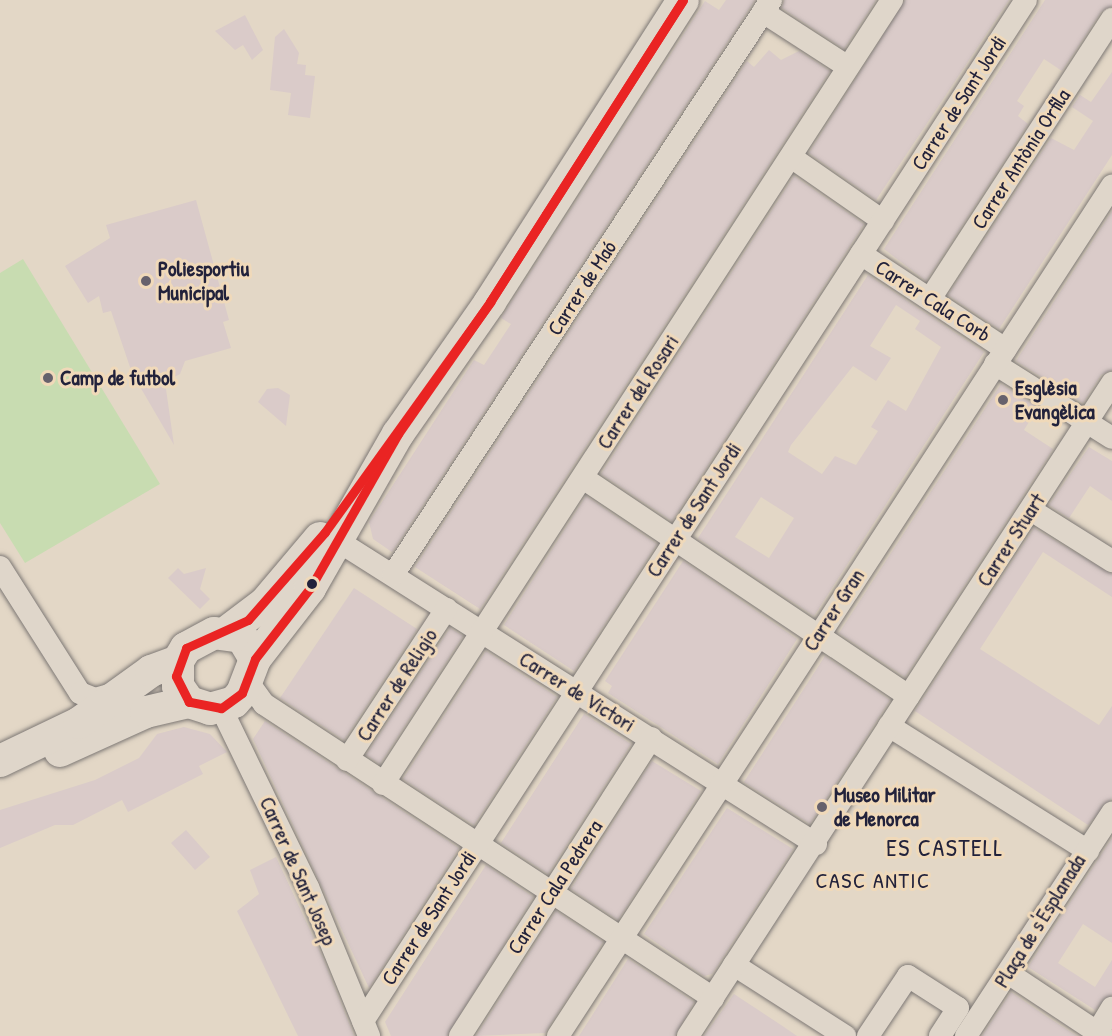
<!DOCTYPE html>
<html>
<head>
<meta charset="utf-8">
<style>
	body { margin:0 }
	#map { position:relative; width:1112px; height:1036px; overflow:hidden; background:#e3d7c6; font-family:"Patrick Hand",sans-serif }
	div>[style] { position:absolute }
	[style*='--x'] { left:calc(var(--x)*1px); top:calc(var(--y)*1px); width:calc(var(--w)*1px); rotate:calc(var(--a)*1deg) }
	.green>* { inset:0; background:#c8dcb1 }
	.building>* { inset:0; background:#dacbc9 }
	.roads { filter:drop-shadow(0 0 2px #7d7875) drop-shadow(0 0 2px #7d7875) }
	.street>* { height:22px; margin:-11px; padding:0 11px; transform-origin:11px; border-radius:11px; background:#dfd6ca }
	.secondary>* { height:32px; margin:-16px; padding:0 16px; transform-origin:16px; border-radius:16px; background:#dfd6ca }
	.bus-1>* { height:9px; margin:-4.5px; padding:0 4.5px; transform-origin:4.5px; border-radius:4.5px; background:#ea2423 }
	.dots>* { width:16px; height:16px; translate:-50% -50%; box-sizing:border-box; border:3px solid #f0d9b9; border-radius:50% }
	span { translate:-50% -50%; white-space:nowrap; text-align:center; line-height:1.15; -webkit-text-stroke:6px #f0d9b9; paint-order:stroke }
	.street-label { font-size:21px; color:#22223b }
	.poi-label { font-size:21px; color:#22223b; font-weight:700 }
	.left { translate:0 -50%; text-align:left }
	.neighbourhood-label { font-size:22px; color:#22223b; letter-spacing:1.5px }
	.quarter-label { font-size:24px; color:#22223b; letter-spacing:1.5px }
</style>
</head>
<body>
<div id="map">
	<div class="green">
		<i style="clip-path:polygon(23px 259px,160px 484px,25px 563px,0 523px,0 273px)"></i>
	</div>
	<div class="building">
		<i style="clip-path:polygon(726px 0,755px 0,392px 552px,373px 539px,369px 522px,474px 360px,484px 365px,511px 324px,501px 318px,705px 1px,719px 10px)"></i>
		<i style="clip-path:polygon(784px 0,876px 0,844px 49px,782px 8px)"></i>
		<i style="clip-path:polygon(905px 0,1009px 0,876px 200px,809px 153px)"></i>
		<i style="clip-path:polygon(1045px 0,1112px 0,1112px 6px,1101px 12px,1062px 71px,1044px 59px,1017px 101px,1024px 106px,1018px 116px,1028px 124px,926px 281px,884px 249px)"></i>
		<i style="clip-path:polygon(245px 15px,263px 50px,252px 60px,243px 45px,235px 50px,215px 31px)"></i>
		<i style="clip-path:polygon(284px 29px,299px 53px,297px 64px,306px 65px,305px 75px,315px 76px,310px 118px,288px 115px,291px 93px,270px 90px,275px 37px)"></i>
		<i style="clip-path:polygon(769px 50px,781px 60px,799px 51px,830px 71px,480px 609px,415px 567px,747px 61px,754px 67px)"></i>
		<i style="clip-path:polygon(1112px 72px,1112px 155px,999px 329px,948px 295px,1051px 138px,1074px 150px,1093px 121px,1072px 107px,1080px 95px,1091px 102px)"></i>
		<i style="clip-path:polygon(794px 176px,864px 224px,672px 521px,601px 474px)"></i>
		<i style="clip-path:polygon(196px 200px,229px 320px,223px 322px,231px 348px,185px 361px,180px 374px,165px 382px,174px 445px,132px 373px,111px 311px,103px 313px,99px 296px,88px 303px,65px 266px,110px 238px,106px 225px)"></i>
		<i style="clip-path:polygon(1112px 211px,1112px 370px,1101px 375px,1083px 403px,1016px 361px)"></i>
		<i style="clip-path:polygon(evenodd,868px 275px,984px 352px,814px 616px,698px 538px,868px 275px,896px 305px,920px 321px,915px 329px,941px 347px,906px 411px,888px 400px,871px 427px,878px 431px,856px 465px,835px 456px,822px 474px,788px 452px,791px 445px,853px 366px,876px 381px,891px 358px,870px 346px,896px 305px,868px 275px,761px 497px,794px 518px,769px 558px,735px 537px,761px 497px)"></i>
		<i style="clip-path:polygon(1001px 384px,1038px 407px,1024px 430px,1053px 449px,905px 677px,839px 633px)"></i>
		<i style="clip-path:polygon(278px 388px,290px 395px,286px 426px,258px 402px,267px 389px)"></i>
		<i style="clip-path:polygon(1089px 447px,1112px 461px,1112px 501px,1090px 486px,1069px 518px,1049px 505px)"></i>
		<i style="clip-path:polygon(586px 496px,657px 544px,574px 671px,504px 625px)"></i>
		<i style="clip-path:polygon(1034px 528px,1112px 574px,1112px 597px,1043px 552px,980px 649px,1099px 725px,1112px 706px,1112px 798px,1088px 825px,915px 711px)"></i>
		<i style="clip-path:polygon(683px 561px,797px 639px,718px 764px,608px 693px,612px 686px,605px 681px)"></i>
		<i style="clip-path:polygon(178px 568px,184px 574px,206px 568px,200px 589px,210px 599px,200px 609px,168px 578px)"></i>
		<i style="clip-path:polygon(354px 588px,417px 629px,344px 740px,280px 698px)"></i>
		<i style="clip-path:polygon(450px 628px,463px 636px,380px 764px,366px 755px)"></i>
		<i style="clip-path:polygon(486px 651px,557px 697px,474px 825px,403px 779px)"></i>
		<i style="clip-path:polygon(825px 656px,890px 700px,810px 824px,744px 782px)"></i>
		<i style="clip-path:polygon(584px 714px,631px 744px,548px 874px,501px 843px)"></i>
		<i style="clip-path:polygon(265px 721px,459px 848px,369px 988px,253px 739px)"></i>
		<i style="clip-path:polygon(184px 727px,210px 734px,227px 752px,199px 766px,203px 774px,128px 812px,122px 800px,73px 825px,55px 825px,0 848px,0 810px,95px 780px,139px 758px,157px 734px)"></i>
		<i style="clip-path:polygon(652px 761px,701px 791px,618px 920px,571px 889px)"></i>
		<i style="clip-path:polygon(727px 808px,793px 849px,712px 974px,704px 976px,644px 934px)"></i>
		<i style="clip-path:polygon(186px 830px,210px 857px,195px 870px,171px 843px)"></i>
		<i style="clip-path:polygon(1112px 838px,1112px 943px,1083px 924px,1058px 963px,1095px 987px,1112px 960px,1112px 995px,1095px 1010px,1028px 967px)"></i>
		<i style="clip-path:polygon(276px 857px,323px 958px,354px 1036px,298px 1036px,237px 911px,259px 894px,250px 870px)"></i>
		<i style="clip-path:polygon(486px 865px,533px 897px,447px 1036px,391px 1036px,385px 1022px)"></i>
		<i style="clip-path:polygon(556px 911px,603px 942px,545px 1033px,476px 1036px)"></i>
		<i style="clip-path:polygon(628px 959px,694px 1002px,675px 1036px,579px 1036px)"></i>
		<i style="clip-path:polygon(1011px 992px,1043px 1014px,1077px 1036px,982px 1036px)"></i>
		<i style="clip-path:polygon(734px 994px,781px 1025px,797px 1036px,704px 1036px)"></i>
	</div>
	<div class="roads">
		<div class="street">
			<i style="--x:763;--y:12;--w:101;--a:32.9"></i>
			<i style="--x:791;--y:157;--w:112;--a:34.8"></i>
			<i style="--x:861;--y:254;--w:173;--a:33.4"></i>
			<i style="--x:930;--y:299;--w:334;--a:-57"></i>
			<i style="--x:995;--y:364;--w:138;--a:32.3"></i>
			<i style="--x:583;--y:478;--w:392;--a:33.8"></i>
			<i style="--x:1031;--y:510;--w:96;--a:32.2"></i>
			<i style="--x:338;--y:541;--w:566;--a:32.37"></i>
			<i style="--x:0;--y:567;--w:149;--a:57.6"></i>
			<i style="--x:80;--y:693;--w:16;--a:22"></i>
			<i style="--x:95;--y:699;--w:25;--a:-16"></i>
			<i style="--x:393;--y:575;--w:688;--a:-56.68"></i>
			<i style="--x:248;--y:682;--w:27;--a:54"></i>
			<i style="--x:264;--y:704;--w:537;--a:33.22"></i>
			<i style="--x:221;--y:708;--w:199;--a:64.1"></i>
			<i style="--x:308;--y:887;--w:161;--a:67.7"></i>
			<i style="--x:889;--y:726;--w:235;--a:32.1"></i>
			<i style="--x:347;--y:760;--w:181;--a:-56.7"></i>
			<i style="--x:383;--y:784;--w:935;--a:-57.01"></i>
			<i style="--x:734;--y:965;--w:132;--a:32.6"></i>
			<i style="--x:1008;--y:973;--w:114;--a:33.6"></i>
			<i style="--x:363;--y:1021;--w:1217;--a:-57"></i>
			<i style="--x:460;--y:1036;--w:354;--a:-57.3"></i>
			<i style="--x:558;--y:1036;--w:1015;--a:-56.91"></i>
			<i style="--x:688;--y:1036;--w:779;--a:-57"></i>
			<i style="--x:868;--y:1036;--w:72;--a:-56.3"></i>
			<i style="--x:908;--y:976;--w:59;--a:32.6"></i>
			<i style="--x:958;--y:1008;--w:33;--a:123"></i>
			<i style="--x:966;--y:1036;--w:267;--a:-56.8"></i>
			<i style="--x:1095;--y:1036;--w:33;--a:-59"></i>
		</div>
		<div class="secondary">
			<i style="--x:228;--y:631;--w:46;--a:-37.1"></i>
			<i style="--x:265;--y:603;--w:85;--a:-49.8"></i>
			<i style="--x:255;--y:659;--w:26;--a:-121"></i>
			<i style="--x:242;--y:637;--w:28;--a:-172"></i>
			<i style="--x:214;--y:633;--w:32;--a:152"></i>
			<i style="--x:186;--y:648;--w:15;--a:122"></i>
			<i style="--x:178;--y:661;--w:25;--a:90"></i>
			<i style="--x:178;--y:686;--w:19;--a:55"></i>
			<i style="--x:189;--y:702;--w:22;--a:18"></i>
			<i style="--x:210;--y:709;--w:25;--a:-16"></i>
			<i style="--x:234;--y:702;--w:12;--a:-48"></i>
			<i style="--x:242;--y:693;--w:36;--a:-69"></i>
			<i style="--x:255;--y:659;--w:90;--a:-52.2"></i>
			<i style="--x:310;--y:588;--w:177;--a:-60.3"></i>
			<i style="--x:398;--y:434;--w:161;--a:-55.1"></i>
			<i style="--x:490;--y:302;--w:358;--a:-57.4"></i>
			<i style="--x:60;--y:751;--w:94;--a:-24.4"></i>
			<i style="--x:146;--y:712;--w:44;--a:-13.1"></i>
			<i style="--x:0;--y:761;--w:88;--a:-25.7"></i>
			<i style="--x:79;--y:723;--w:89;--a:-35.8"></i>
			<i style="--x:151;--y:671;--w:29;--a:-20"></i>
		</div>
	</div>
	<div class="bus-1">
		<i style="--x:683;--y:0;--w:358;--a:122.6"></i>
		<i style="--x:490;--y:302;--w:104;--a:-57.5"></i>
		<i style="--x:546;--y:214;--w:254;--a:-57.4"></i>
		<i style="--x:490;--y:302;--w:161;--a:124.9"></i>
		<i style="--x:398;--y:434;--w:177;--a:119.7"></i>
		<i style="--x:310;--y:588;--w:90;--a:127.8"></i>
		<i style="--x:255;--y:659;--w:36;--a:111"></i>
		<i style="--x:242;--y:693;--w:26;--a:144"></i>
		<i style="--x:221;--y:708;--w:33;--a:-169"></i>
		<i style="--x:189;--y:702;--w:29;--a:-117"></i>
		<i style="--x:176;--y:676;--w:30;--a:-70"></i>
		<i style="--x:186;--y:648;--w:68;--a:-24.3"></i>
		<i style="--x:248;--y:620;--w:117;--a:-48.8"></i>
		<i style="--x:325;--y:532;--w:283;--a:-54.3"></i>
	</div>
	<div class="dots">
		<i style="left:146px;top:281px;background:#66616c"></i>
		<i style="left:48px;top:378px;background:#66616c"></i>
		<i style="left:1003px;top:400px;background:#66616c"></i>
		<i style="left:312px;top:584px;background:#22223b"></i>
		<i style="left:822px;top:807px;background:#66616c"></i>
	</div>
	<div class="street-label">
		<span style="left:959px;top:103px;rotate:-57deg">Carrer de Sant Jordi</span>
		<span style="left:1021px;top:159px;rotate:-57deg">Carrer Antònia Orfila</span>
		<span style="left:582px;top:288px;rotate:-57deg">Carrer de Maó</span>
		<span style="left:933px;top:301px;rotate:33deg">Carrer Cala Corb</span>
		<span style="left:638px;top:392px;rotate:-57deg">Carrer del Rosari</span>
		<span style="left:694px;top:510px;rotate:-57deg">Carrer de Sant Jordi</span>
		<span style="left:1011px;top:540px;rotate:-57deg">Carrer Stuart</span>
		<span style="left:834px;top:610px;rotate:-57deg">Carrer Gran</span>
		<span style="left:397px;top:685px;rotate:-57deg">Carrer de Religio</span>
		<span style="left:577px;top:692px;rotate:32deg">Carrer de Victori</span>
		<span style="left:298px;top:871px;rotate:66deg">Carrer de Sant Josep</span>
		<span style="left:555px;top:887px;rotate:-57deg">Carrer Cala Pedrera</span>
		<span style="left:429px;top:918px;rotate:-57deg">Carrer de Sant Jordi</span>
		<span style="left:1040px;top:921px;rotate:-58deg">Plaça de s'Esplanada</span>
	</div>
	<div class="poi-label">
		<span class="left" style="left:158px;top:281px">Poliesportiu<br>Municipal</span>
		<span class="left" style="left:60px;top:378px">Camp de futbol</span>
		<span class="left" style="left:1015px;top:400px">Esglèsia<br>Evangèlica</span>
		<span class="left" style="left:834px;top:807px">Museo Militar<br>de Menorca</span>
	</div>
	<div class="neighbourhood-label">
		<span style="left:873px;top:881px">CASC ANTIC</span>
	</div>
	<div class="quarter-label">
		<span style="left:945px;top:848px">ES CASTELL</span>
	</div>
</div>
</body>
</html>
